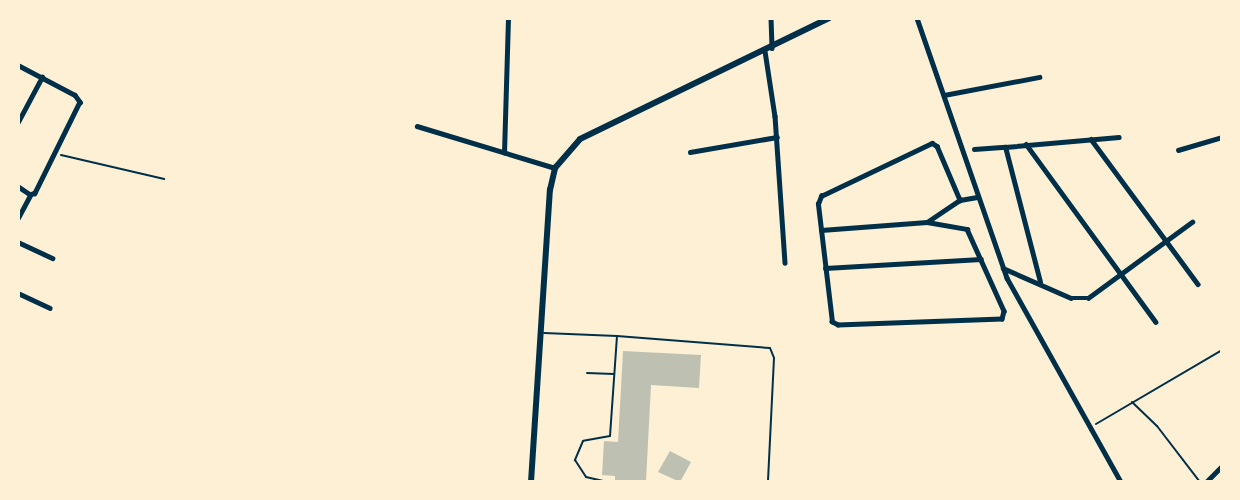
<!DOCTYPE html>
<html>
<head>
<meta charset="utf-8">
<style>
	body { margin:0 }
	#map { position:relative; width:1240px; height:500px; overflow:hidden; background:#fdf0d5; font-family:Quicksand,sans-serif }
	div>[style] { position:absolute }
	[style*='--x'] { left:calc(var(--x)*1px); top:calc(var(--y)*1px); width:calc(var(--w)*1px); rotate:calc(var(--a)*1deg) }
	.building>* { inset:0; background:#bec0b2 }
	.path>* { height:2px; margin:-1px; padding:0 1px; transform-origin:1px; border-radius:1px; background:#003049 }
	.service>* { height:2px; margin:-1px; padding:0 1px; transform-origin:1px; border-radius:1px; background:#003049 }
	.minor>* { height:4.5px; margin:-2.25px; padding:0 2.25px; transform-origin:2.25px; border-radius:2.25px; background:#003049 }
	.tertiary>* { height:6px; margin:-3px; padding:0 3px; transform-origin:3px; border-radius:3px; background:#003049 }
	span { translate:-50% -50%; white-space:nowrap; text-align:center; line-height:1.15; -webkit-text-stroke:6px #fdf0d5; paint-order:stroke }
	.frame { position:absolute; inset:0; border:20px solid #fdf0d5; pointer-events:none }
</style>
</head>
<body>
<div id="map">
	<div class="building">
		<i style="clip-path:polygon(623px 351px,701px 355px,699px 388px,651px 385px,646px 482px,615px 482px,615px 476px,602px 475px,604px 441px,618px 442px)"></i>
		<i style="clip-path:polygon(670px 451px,691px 462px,680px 482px,658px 472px)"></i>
	</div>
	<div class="path">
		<i style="--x:61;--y:155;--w:106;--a:13.1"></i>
		<i style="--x:1132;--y:402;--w:35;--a:44"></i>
		<i style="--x:1157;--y:426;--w:71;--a:52.5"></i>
		<i style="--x:1096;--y:424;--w:146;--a:-30.4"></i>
	</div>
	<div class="service">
		<i style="--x:544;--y:333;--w:73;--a:2.4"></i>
		<i style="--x:617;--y:336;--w:100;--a:94"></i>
		<i style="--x:610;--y:436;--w:27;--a:170"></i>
		<i style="--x:583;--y:441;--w:21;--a:113"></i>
		<i style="--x:575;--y:460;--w:20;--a:57"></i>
		<i style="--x:586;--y:477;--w:22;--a:13"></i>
		<i style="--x:617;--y:336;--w:153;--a:4.5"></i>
		<i style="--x:770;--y:348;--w:11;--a:68"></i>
		<i style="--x:774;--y:358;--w:124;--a:92.8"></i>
		<i style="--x:587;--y:373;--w:27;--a:2"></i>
	</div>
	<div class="minor">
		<i style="--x:771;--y:18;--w:30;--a:88"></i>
		<i style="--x:917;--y:18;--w:275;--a:70.9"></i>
		<i style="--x:1007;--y:278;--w:234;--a:60.8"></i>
		<i style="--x:765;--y:51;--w:66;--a:81.3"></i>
		<i style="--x:775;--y:116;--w:147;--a:86.1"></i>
		<i style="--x:18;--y:65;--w:64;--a:27.8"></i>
		<i style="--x:75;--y:95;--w:9;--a:54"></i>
		<i style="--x:80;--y:102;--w:102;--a:116.3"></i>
		<i style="--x:35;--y:193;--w:5;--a:158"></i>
		<i style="--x:30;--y:195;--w:14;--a:-146"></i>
		<i style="--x:944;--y:95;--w:97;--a:-10.7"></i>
		<i style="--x:18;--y:122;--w:51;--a:-61.9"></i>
		<i style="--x:417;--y:126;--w:144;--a:16.9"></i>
		<i style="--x:1091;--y:139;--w:180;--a:53.6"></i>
		<i style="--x:1026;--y:144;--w:220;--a:53.9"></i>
		<i style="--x:974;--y:149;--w:31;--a:-4"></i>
		<i style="--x:1178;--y:150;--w:46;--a:-16.5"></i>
		<i style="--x:690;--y:152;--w:88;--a:-9.8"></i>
		<i style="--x:504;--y:153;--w:135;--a:-88.3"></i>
		<i style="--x:18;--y:218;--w:26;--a:-62"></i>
		<i style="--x:927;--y:222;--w:41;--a:9.9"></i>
		<i style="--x:967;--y:229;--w:90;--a:65.7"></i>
		<i style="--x:1004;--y:311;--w:8;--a:104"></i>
		<i style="--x:1002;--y:319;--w:164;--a:177.9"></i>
		<i style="--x:838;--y:325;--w:7;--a:-153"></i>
		<i style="--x:832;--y:322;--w:119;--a:-96.8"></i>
		<i style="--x:818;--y:204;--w:9;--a:-69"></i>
		<i style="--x:821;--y:196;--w:123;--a:-25.5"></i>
		<i style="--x:932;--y:143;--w:6;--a:31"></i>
		<i style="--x:937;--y:146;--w:59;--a:66.9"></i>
		<i style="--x:821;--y:230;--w:106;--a:-4.3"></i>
		<i style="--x:927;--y:222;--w:40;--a:-34"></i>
		<i style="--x:960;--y:200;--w:17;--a:-10"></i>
		<i style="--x:18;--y:242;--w:38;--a:25"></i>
		<i style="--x:825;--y:268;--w:156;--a:-3.3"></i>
		<i style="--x:1003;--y:268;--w:74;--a:23.8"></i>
		<i style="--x:1071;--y:298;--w:17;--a:0"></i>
		<i style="--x:1088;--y:298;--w:129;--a:-36.2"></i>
		<i style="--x:1040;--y:282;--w:139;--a:-104.5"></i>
		<i style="--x:1005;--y:147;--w:114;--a:-5"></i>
		<i style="--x:18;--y:293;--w:35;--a:25"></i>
		<i style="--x:1206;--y:482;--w:23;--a:-45"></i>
	</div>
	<div class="tertiary">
		<i style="--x:531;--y:482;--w:293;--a:-86.3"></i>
		<i style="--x:550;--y:190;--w:23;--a:-77"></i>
		<i style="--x:555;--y:168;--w:38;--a:-49"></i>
		<i style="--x:580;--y:139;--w:277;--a:-25.9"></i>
	</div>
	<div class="frame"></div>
</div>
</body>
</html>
